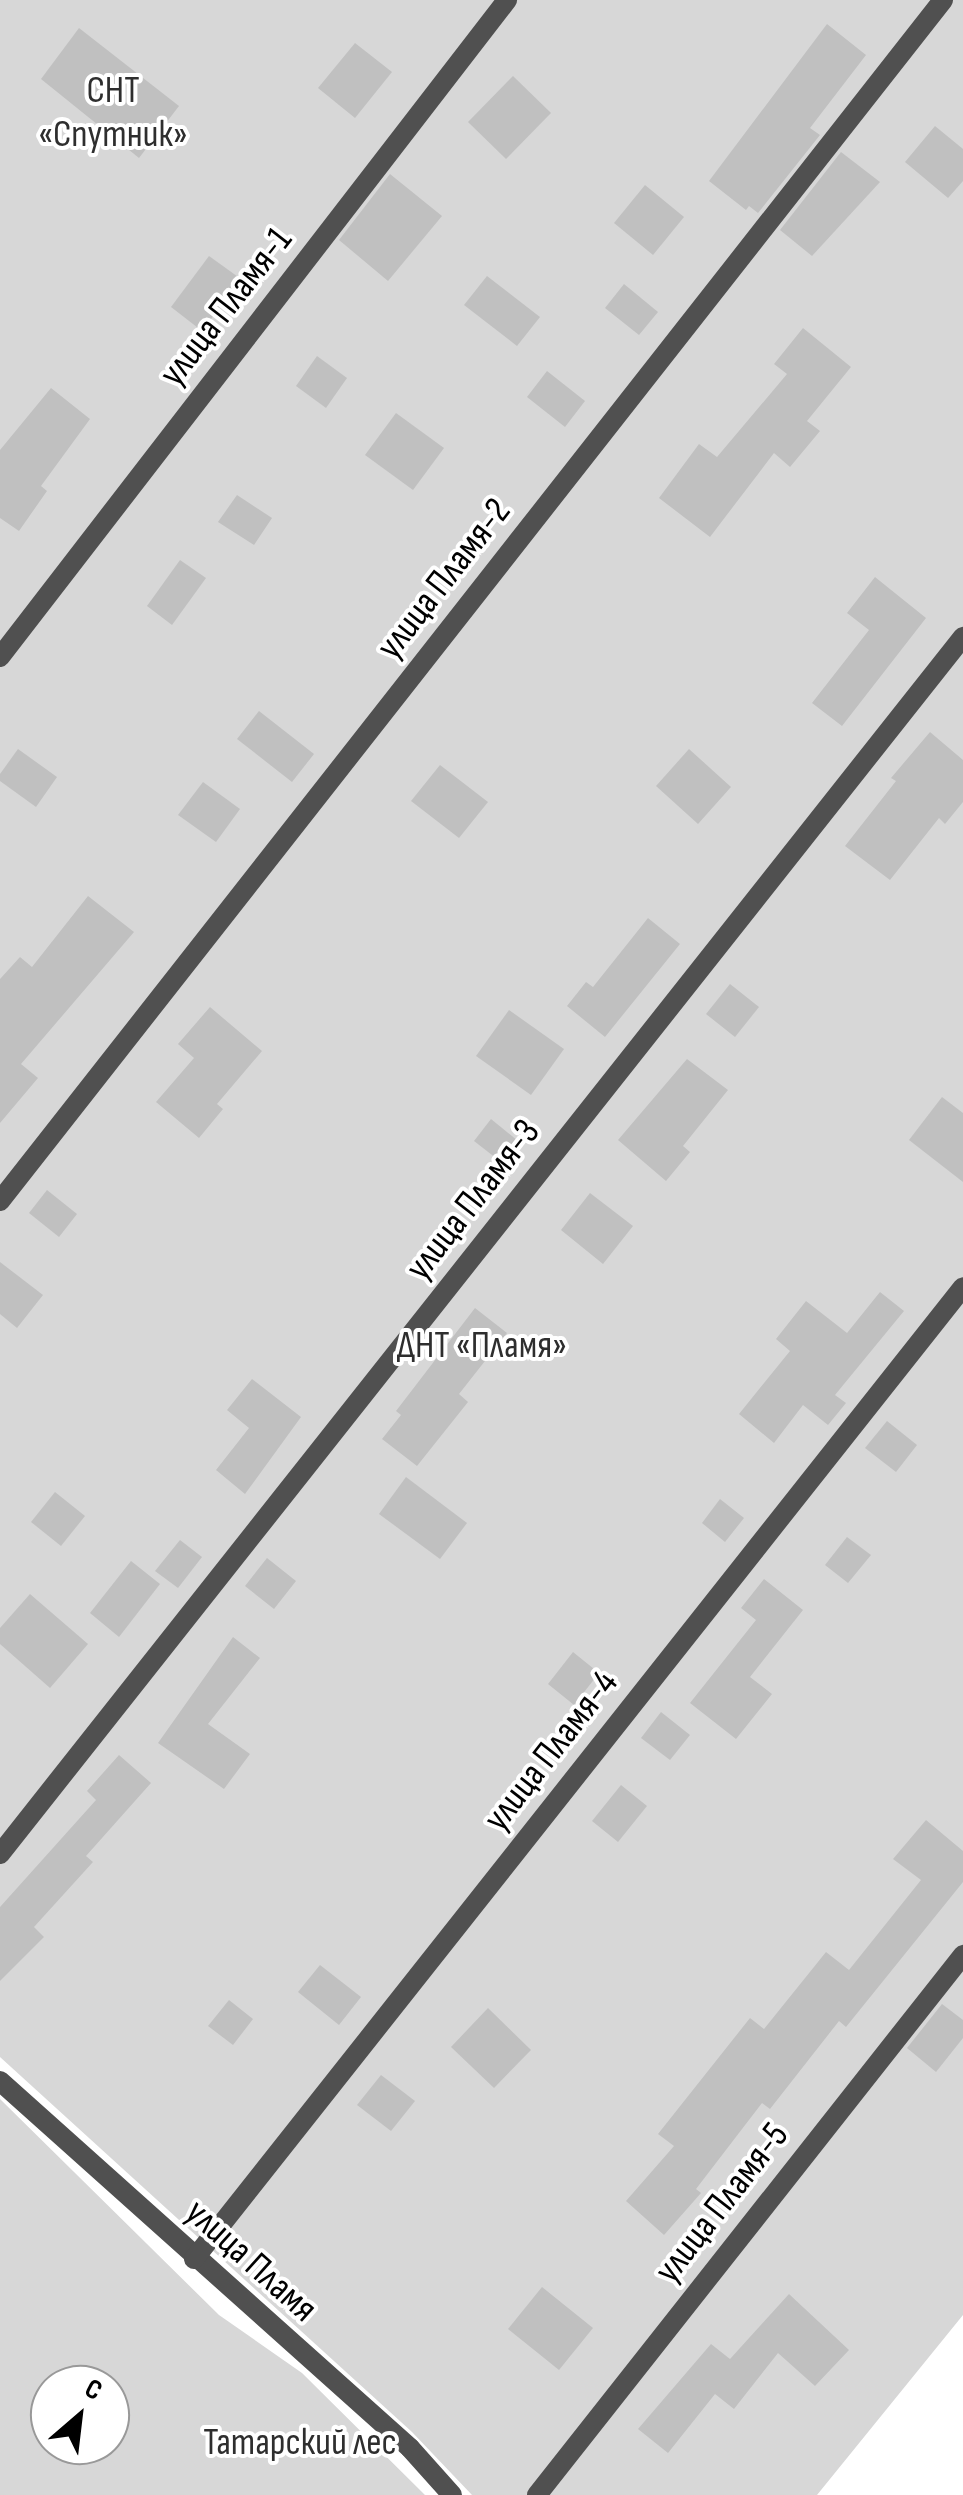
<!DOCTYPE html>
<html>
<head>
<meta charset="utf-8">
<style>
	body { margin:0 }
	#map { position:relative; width:963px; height:2495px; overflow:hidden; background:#fff; font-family:"Sofia Sans Condensed",sans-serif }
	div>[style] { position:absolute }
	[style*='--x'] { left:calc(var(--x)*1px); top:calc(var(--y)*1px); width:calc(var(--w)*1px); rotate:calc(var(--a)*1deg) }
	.green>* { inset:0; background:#d7d7d7 }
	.building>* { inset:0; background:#c0c0c0 }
	.street>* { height:20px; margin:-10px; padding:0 10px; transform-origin:10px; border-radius:10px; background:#505050 }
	span { translate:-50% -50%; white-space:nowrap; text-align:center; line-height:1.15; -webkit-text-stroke:8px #fff; paint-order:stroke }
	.park-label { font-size:38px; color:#2e2e2e }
	.street-label { font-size:38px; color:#000 }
	.north { position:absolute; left:30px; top:2365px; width:100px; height:100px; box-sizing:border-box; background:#fff; border:2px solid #999; border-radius:50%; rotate:28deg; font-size:28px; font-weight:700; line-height:40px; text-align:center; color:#000 }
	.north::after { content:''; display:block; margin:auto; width:35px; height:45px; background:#000; clip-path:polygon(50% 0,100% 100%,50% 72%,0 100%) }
</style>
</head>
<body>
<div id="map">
	<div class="green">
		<i style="clip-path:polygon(0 0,963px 0,963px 2315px,817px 2495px,472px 2495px,412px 2432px,0 2057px)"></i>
		<i style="clip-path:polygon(evenodd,0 2099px,219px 2315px,302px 2373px,425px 2495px,0 2495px,0 2099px,50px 2385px,110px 2385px,110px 2445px,50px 2445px,50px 2385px)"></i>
	</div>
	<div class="building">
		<i style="clip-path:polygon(827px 24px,866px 55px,810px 128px,820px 135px,758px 213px,749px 206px,746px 210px,709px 181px)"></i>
		<i style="clip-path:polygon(79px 28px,179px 106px,139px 158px,41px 79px)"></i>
		<i style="clip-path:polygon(355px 43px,392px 72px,355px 118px,318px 88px)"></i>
		<i style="clip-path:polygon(513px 76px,551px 113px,506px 159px,468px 122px)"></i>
		<i style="clip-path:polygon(935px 126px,963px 149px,963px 181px,948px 198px,905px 162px)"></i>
		<i style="clip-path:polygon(841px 152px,880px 182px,812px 256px,780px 230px)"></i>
		<i style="clip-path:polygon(390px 174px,442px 216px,388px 281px,339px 240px)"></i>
		<i style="clip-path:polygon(645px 185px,684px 217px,653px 255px,614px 223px)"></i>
		<i style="clip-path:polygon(209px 256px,241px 279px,202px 331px,171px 307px)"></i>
		<i style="clip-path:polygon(487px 276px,540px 317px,517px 346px,464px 305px)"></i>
		<i style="clip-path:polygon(624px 284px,658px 312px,639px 335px,605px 308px)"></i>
		<i style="clip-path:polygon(803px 328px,851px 367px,807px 421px,820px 431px,790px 467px,774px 453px,710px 537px,659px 498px,699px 444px,717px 457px,787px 374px,774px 364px)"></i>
		<i style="clip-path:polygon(317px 356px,347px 378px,326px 408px,296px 386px)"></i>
		<i style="clip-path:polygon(547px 371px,585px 401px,565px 427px,527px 397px)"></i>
		<i style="clip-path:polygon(51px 388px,90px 419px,41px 486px,47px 491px,19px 531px,0 518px,0 450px)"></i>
		<i style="clip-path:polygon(396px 413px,444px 448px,413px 490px,365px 455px)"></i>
		<i style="clip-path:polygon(237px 495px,272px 518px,254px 545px,218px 522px)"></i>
		<i style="clip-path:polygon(180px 560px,206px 578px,172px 625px,147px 606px)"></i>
		<i style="clip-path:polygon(875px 577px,926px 618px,842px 726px,812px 703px,869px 630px,847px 613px)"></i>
		<i style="clip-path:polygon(259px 711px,314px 754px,292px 782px,237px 739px)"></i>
		<i style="clip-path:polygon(930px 732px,963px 760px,963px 802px,945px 824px,939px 818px,890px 880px,845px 846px,896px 781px,891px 778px)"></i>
		<i style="clip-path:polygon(18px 749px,57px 777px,36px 807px,0 781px,0 774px)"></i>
		<i style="clip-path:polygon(689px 749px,731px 787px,698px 824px,656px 786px)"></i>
		<i style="clip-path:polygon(440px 765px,488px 802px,459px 838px,411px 801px)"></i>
		<i style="clip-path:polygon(203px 782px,240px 809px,216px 842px,178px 815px)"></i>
		<i style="clip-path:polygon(88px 896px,134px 932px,21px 1064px,38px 1078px,0 1123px,0 979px,20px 957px,32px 967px)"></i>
		<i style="clip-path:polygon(648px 918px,680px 944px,605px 1037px,567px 1006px,586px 982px,593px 987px)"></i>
		<i style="clip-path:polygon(730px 984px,759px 1007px,735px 1037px,706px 1014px)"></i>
		<i style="clip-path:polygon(210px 1007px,262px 1051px,217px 1104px,223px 1109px,199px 1138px,156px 1102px,194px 1058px,178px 1044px)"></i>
		<i style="clip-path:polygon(509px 1010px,564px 1049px,531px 1095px,476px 1056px)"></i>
		<i style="clip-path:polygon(687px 1059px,728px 1090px,683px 1146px,690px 1152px,666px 1181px,618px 1140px)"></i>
		<i style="clip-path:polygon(942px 1097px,963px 1113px,963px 1182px,909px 1140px)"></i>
		<i style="clip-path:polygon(491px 1119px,518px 1141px,501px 1162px,474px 1141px)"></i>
		<i style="clip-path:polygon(47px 1190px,77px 1214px,59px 1237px,29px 1213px)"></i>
		<i style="clip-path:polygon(590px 1193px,633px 1226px,603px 1264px,561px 1230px)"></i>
		<i style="clip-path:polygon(0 1262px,43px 1295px,17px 1328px,0 1314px)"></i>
		<i style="clip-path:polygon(880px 1292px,904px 1311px,835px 1395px,846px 1403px,828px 1425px,803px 1405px,774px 1443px,739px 1414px,790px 1351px,776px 1339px,806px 1301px,847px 1333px)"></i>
		<i style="clip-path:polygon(475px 1308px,507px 1333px,459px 1394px,468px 1402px,417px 1466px,382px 1439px,401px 1415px,396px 1411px)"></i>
		<i style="clip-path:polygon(252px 1379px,301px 1417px,245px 1494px,216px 1470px,249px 1428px,227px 1410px)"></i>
		<i style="clip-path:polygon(887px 1421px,917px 1445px,896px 1472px,865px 1448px)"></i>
		<i style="clip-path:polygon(406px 1477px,467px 1523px,440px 1559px,379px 1514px)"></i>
		<i style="clip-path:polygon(55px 1492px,85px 1516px,61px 1546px,31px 1522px)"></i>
		<i style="clip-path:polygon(720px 1499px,744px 1518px,725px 1542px,702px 1523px)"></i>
		<i style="clip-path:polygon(847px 1537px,871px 1555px,848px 1583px,825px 1565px)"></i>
		<i style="clip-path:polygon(180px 1540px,202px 1557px,178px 1588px,155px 1571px)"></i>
		<i style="clip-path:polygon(267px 1558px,296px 1581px,274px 1609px,245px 1586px)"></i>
		<i style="clip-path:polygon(131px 1561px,160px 1584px,119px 1637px,90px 1613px)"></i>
		<i style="clip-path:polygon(764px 1579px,803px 1610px,750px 1677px,772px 1694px,736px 1739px,690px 1703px,756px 1620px,741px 1608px)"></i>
		<i style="clip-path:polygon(30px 1594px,88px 1644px,50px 1688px,0 1644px,0 1628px)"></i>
		<i style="clip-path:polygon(233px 1637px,260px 1658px,208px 1724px,250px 1754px,224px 1789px,158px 1743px)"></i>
		<i style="clip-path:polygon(573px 1652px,599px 1673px,574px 1705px,548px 1684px)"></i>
		<i style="clip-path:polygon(661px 1712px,690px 1735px,670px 1760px,641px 1738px)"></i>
		<i style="clip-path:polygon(119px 1755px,151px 1783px,86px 1856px,93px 1862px,34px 1927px,44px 1937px,0 1981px,0 1907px,96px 1800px,87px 1791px)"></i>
		<i style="clip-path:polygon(621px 1785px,647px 1806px,618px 1842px,592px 1821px)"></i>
		<i style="clip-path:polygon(926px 1820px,963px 1851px,963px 1882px,846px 2027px,839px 2021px,770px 2109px,762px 2103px,696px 2189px,701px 2193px,664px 2235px,626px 2201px,674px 2146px,658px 2134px,750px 2018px,764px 2029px,826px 1952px,849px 1970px,921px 1880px,893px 1859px)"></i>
		<i style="clip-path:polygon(320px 1965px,361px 1997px,339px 2025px,298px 1992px)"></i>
		<i style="clip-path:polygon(229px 2000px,253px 2019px,233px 2045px,208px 2026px)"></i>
		<i style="clip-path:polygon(942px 2004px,963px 2020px,963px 2038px,936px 2072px,907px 2048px)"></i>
		<i style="clip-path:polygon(488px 2008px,531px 2050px,494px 2088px,451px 2047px)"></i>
		<i style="clip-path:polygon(381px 2075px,415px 2101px,391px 2131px,357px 2105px)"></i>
		<i style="clip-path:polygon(542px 2287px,593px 2328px,559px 2370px,508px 2329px)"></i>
		<i style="clip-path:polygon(789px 2294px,849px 2350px,815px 2386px,778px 2353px,734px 2409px,715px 2394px,668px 2453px,638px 2429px,711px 2344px,730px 2359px)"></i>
	</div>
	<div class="street">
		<i style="--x:0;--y:657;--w:830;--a:-52.34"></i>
		<i style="--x:0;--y:1201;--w:1527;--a:-51.86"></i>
		<i style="--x:0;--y:1854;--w:1552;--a:-51.65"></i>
		<i style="--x:0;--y:2081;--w:550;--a:41.83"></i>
		<i style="--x:410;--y:2448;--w:63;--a:48.2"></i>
		<i style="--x:194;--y:2259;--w:1239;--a:-51.65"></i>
		<i style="--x:537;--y:2495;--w:688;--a:-51.73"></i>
	</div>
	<div class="park-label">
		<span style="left:113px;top:113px">СНТ<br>«Спутник»</span>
		<span style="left:482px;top:1346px">ДНТ «Пламя»</span>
		<span style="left:300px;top:2443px">Татарский лес</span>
	</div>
	<div class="street-label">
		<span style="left:226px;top:307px;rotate:-52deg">улица Пламя-1</span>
		<span style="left:444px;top:579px;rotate:-52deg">улица Пламя-2</span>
		<span style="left:473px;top:1200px;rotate:-52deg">улица Пламя-3</span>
		<span style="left:551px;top:1751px;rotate:-52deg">улица Пламя-4</span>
		<span style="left:722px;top:2203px;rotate:-52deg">улица Пламя-5</span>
		<span style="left:251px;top:2261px;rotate:42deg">улица Пламя</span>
	</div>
	<div class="north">С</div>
</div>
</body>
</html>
